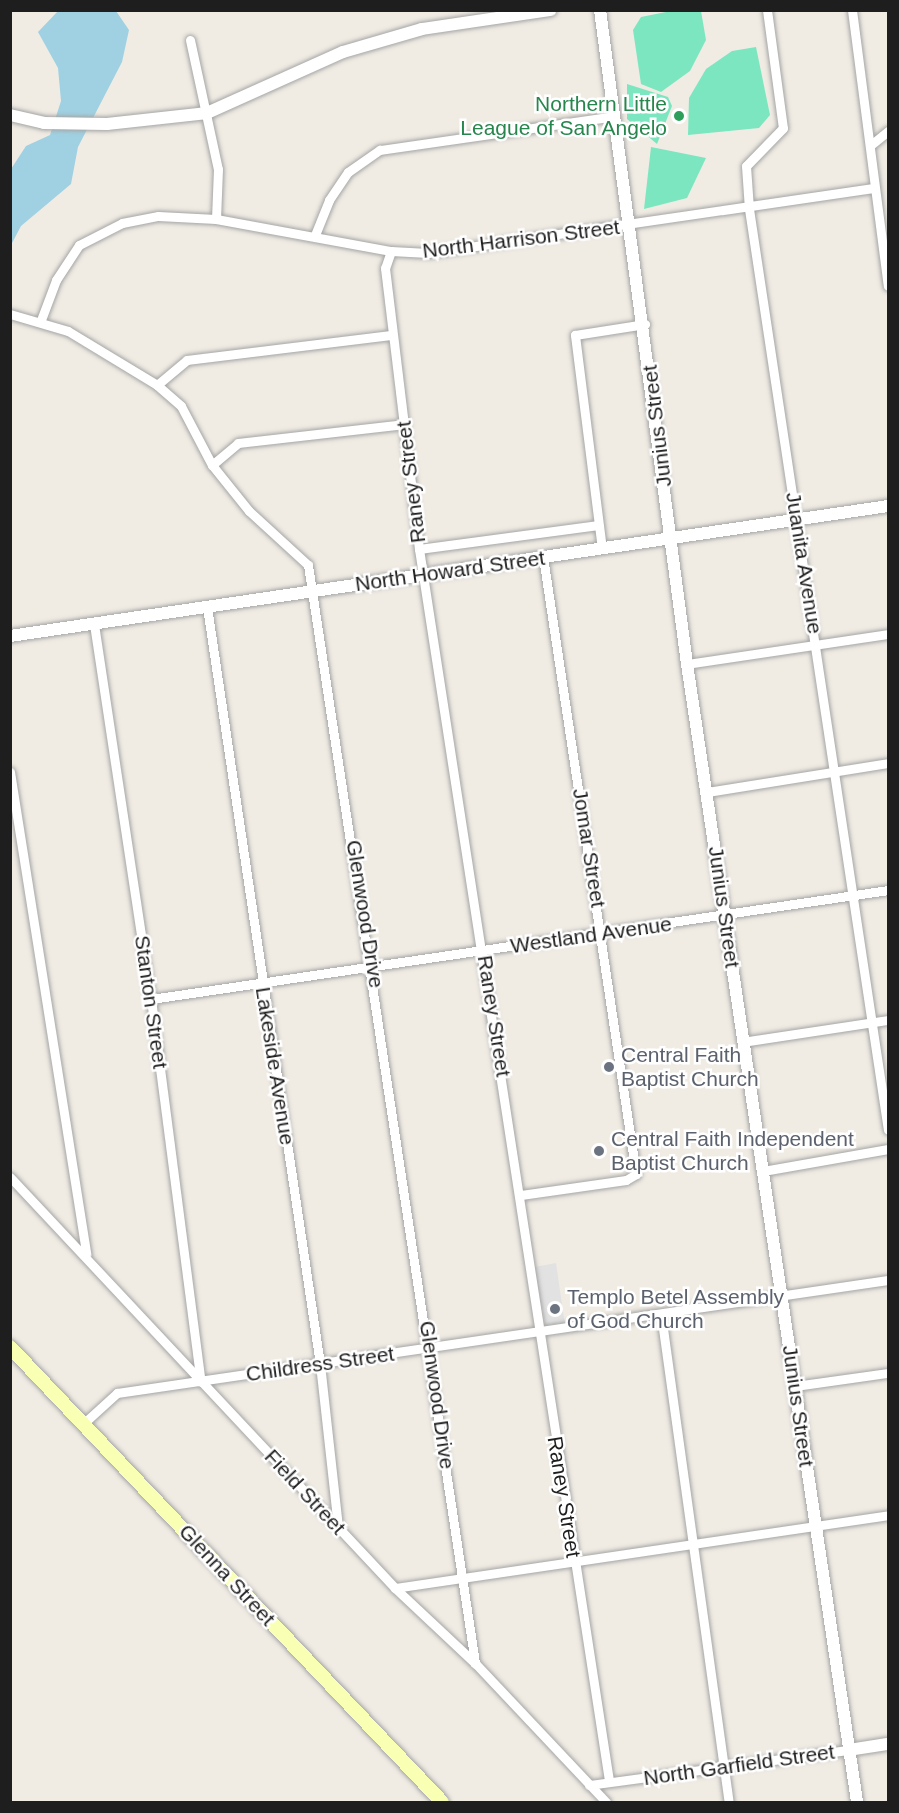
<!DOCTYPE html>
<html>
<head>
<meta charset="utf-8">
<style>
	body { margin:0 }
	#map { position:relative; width:899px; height:1813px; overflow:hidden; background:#f0ece4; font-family:Arial,sans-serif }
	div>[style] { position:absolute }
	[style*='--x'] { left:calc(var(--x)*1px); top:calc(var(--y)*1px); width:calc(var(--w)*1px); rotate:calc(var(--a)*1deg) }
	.pitch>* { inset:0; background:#7be6c0 }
	.parking>* { inset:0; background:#e2e2e2 }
	.water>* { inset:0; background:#a0d1e2 }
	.roads { filter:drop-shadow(0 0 2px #a5a5a5) drop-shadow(0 0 2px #a5a5a5) }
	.minor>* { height:9px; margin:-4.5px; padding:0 4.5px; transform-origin:4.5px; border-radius:4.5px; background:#fff }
	.tertiary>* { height:12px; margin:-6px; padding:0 6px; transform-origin:6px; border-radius:6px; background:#fff }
	.secondary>* { height:14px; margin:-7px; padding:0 7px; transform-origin:7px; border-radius:7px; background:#f9ffb3 }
	.dots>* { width:16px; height:16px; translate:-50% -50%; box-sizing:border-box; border:3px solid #fff; border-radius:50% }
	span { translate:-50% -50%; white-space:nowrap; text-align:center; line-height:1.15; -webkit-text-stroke:5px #fff; paint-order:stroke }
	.leisure-label { font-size:21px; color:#27864d }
	.right { translate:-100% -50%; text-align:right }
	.street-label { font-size:21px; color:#1e1e1e }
	.worship-label { font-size:21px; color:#5b616d }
	.left { translate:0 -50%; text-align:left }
	.frame { position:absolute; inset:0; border:12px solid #1e1e1e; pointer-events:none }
</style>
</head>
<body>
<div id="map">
	<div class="pitch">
		<i style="clip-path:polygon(676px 10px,701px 11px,706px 40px,690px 71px,661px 92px,641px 84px,633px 30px,641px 17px)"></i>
		<i style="clip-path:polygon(756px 47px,770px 115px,759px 128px,688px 135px,689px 98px,706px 69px,732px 51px)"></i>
		<i style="clip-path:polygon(627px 84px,668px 97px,672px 106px,657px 144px,627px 119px)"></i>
		<i style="clip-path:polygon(651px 147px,706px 158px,687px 198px,644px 209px)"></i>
	</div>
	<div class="parking">
		<i style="clip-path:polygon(556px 1263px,565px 1325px,546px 1328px,534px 1267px)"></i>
	</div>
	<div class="water">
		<i style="clip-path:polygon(58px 11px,116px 11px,129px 30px,122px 62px,78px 147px,71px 184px,21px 226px,11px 245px,11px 169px,26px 146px,50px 135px,61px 101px,58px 68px,38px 32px)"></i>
	</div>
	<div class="roads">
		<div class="minor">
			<i style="--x:767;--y:10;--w:119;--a:82.3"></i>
			<i style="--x:783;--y:128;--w:53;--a:134.2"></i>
			<i style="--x:746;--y:166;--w:43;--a:86"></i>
			<i style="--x:749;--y:209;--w:931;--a:81.42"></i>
			<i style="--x:852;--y:10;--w:278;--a:82.6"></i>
			<i style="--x:190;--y:40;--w:132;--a:77.8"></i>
			<i style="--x:218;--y:169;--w:50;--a:92.3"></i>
			<i style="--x:872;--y:144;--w:21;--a:-39"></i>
			<i style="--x:315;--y:235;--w:38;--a:-68"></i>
			<i style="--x:329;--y:200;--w:34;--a:-56"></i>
			<i style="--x:348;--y:172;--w:39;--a:-35"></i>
			<i style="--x:380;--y:150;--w:237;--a:-8.2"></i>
			<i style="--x:391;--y:251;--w:18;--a:109"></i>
			<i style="--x:385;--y:268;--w:283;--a:83.1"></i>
			<i style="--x:419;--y:549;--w:1247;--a:81.23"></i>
			<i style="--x:10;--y:314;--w:60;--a:16.3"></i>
			<i style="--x:68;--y:331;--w:104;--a:31.2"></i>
			<i style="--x:157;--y:385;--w:32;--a:41"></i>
			<i style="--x:181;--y:406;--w:67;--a:62.3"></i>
			<i style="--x:212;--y:465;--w:59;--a:51.2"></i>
			<i style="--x:249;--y:511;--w:80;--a:42.5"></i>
			<i style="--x:308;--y:565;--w:1111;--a:81.35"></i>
			<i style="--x:41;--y:320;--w:43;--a:-69.4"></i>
			<i style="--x:56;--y:280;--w:42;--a:-56.7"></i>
			<i style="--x:79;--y:245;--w:48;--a:-27.1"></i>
			<i style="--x:122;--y:223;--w:37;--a:-11"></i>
			<i style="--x:158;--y:216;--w:58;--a:3"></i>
			<i style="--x:216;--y:219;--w:178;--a:10.4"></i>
			<i style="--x:391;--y:251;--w:37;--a:3"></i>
			<i style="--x:428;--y:253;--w:450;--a:-8.3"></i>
			<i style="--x:157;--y:385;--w:39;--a:-40"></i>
			<i style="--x:187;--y:360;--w:207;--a:-7"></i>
			<i style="--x:212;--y:465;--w:34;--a:-40"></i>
			<i style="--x:238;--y:443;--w:168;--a:-6.5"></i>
			<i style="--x:419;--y:549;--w:181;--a:-7.6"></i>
			<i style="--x:602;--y:549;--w:216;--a:-97.2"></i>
			<i style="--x:575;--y:335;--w:71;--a:-8.9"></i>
			<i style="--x:207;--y:607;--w:765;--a:81.51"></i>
			<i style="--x:320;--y:1364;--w:163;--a:83.7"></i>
			<i style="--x:94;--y:624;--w:379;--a:81.4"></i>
			<i style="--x:151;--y:999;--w:386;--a:82.6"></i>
			<i style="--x:687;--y:664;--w:203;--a:-8.5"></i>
			<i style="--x:10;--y:772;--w:488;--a:81"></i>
			<i style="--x:707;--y:792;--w:183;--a:-9.1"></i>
			<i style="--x:151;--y:999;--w:745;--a:-8.41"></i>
			<i style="--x:742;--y:1042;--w:148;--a:-8.6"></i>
			<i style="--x:763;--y:1171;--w:127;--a:-10"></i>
			<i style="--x:10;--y:1177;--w:563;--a:46.87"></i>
			<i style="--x:395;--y:1588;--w:110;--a:43.2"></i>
			<i style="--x:475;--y:1663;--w:191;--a:46.7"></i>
			<i style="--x:521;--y:1195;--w:106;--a:-8.1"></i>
			<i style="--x:626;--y:1180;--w:12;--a:-31"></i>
			<i style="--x:636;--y:1174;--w:624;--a:-98.57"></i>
			<i style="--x:661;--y:1314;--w:493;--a:82.1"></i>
			<i style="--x:795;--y:1386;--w:94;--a:-8"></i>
			<i style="--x:84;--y:1423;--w:45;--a:-42.3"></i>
			<i style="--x:117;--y:1393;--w:779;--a:-8.34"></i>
			<i style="--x:395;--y:1588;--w:498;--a:-8.4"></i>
			<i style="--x:589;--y:1785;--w:262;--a:-7.7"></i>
		</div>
		<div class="tertiary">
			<i style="--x:600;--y:10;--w:660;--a:82.42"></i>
			<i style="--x:687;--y:664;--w:1151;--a:81.5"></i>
			<i style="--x:10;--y:115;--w:35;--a:13"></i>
			<i style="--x:44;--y:123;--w:63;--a:0.9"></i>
			<i style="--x:107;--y:124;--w:101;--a:-6.3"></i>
			<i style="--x:207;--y:113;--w:149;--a:-24.2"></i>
			<i style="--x:343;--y:52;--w:82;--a:-16.2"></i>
			<i style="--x:422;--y:29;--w:130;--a:-8.4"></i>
			<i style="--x:10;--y:636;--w:888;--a:-8.42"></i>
			<i style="--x:849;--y:1750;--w:39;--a:-9"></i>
		</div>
		<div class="secondary">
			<i style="--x:10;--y:1347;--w:627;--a:46.49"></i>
		</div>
	</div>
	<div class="dots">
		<i style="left:679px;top:116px;background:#2e9e5b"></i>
		<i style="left:609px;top:1067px;background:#6b7280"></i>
		<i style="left:599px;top:1151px;background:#6b7280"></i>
		<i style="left:555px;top:1309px;background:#6b7280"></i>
	</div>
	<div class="leisure-label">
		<span class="right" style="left:667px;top:116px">Northern Little<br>League of San Angelo</span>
	</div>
	<div class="street-label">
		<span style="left:521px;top:239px;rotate:-7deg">North Harrison Street</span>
		<span style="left:657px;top:426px;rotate:-97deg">Junius Street</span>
		<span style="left:411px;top:482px;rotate:-97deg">Raney Street</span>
		<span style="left:804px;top:563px;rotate:81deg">Juanita Avenue</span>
		<span style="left:450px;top:571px;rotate:-8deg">North Howard Street</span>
		<span style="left:589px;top:848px;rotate:81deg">Jomar Street</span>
		<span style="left:724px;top:907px;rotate:82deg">Junius Street</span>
		<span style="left:365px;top:914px;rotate:81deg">Glenwood Drive</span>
		<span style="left:591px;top:935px;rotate:-8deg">Westland Avenue</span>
		<span style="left:151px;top:1002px;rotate:82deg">Stanton Street</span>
		<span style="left:494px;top:1016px;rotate:81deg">Raney Street</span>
		<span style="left:275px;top:1066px;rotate:81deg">Lakeside Avenue</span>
		<span style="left:320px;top:1364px;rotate:-8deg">Childress Street</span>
		<span style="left:437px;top:1395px;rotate:82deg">Glenwood Drive</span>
		<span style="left:798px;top:1406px;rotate:82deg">Junius Street</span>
		<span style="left:305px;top:1492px;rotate:47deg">Field Street</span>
		<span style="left:564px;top:1497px;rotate:81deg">Raney Street</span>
		<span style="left:227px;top:1575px;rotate:47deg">Glenna Street</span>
		<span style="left:739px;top:1765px;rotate:-8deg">North Garfield Street</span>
	</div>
	<div class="worship-label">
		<span class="left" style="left:621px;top:1067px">Central Faith<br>Baptist Church</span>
		<span class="left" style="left:611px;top:1151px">Central Faith Independent<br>Baptist Church</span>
		<span class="left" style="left:567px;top:1309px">Templo Betel Assembly<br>of God Church</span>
	</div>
	<div class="frame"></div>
</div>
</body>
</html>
